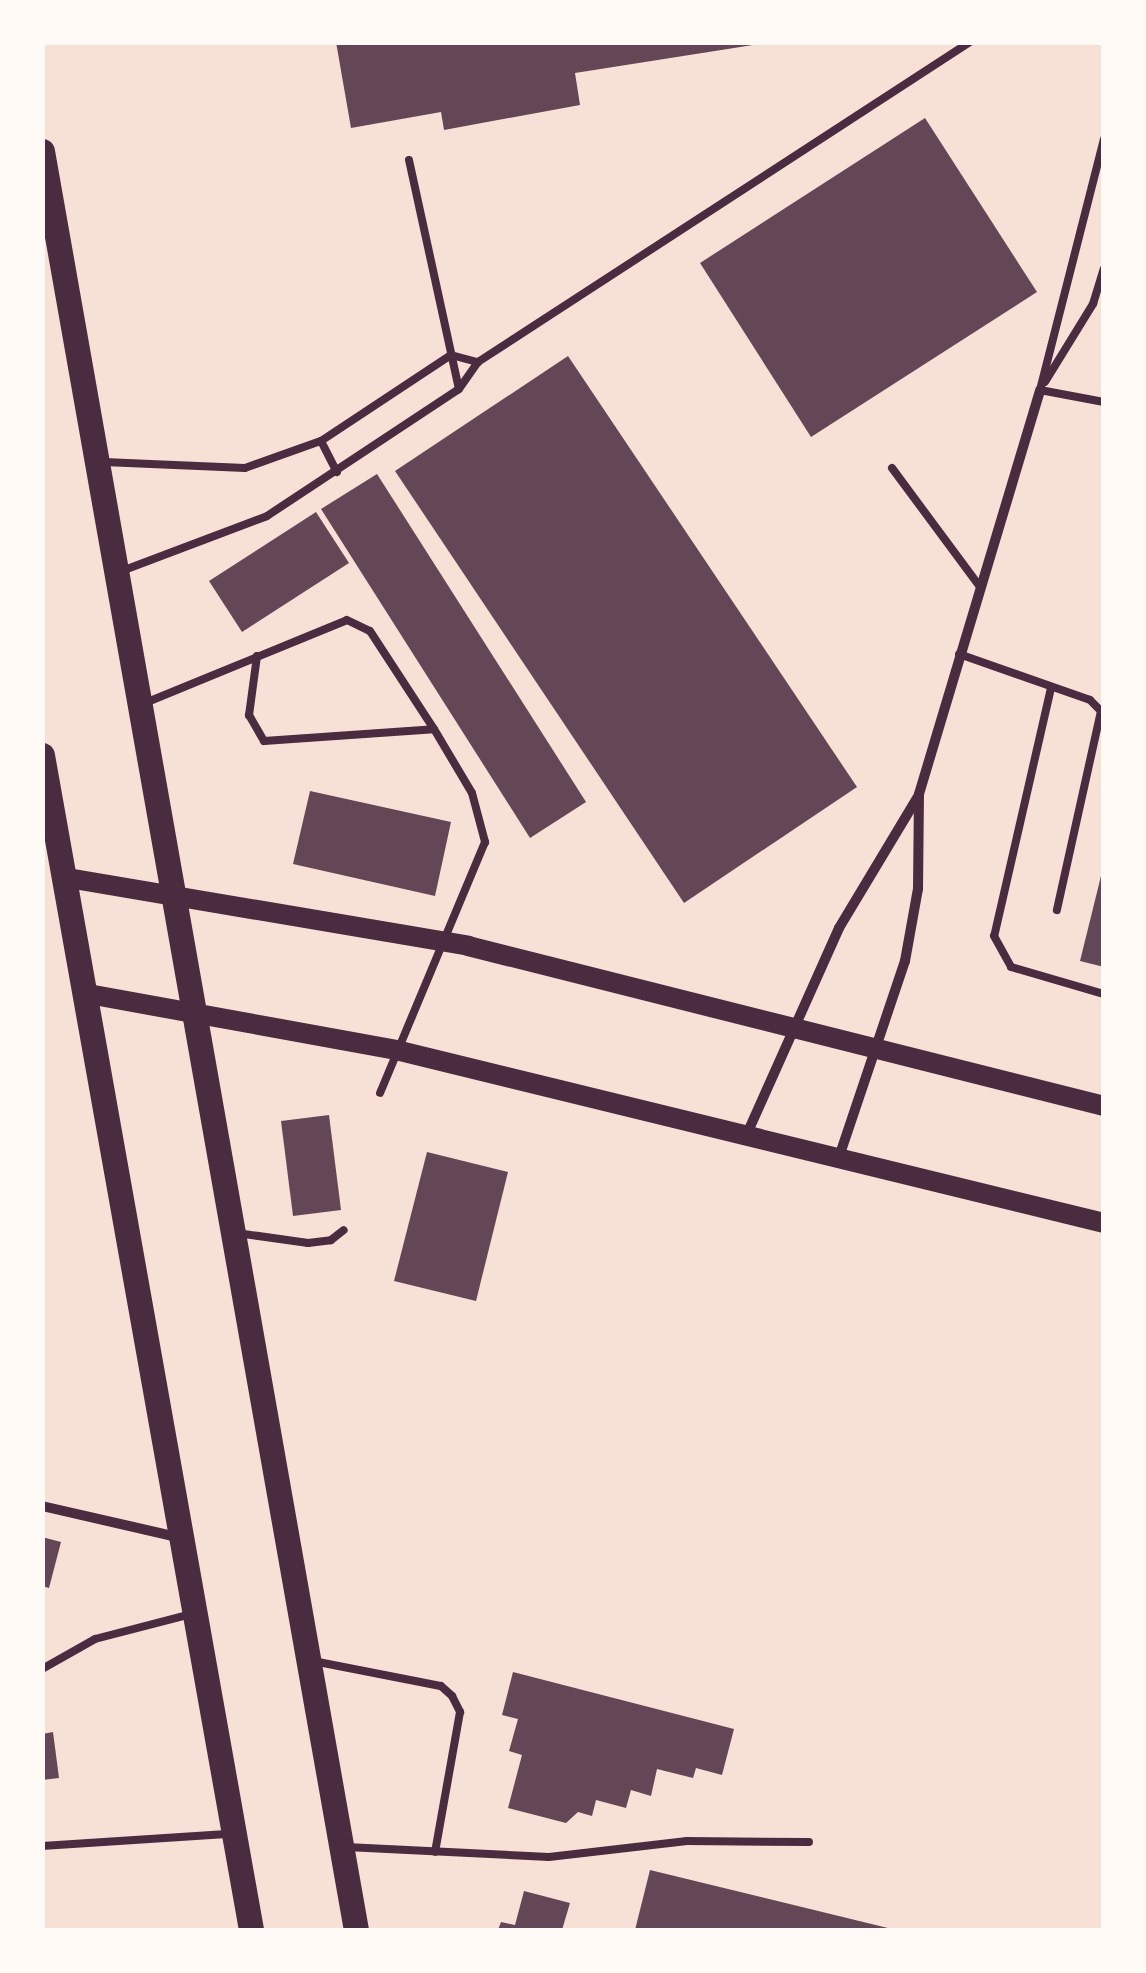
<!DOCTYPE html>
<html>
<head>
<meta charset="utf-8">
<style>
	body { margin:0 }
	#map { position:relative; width:1146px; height:1973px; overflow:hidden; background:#f7e1d7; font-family:Karla,sans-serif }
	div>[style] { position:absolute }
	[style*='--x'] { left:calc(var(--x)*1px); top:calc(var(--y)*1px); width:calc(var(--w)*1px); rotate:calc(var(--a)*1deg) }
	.building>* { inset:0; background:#644757 }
	.service>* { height:8px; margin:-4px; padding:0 4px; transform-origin:4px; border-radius:4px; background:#4a2c40 }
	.minor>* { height:10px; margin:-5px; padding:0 5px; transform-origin:5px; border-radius:5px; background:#4a2c40 }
	.secondary>* { height:20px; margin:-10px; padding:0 10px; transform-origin:10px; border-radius:10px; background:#4a2c40 }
	.primary>* { height:25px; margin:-12.5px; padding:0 12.5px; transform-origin:12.5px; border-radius:12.5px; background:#4a2c40 }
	span { translate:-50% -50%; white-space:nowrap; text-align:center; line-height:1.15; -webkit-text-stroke:8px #fffaf5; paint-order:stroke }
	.frame { position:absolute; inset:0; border:45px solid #fffaf5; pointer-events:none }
</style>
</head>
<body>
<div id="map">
	<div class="building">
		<i style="clip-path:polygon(336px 42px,753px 42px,753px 45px,575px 73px,580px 105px,444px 130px,441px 112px,351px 128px)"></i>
		<i style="clip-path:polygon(925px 118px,1037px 292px,811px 437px,700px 263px)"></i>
		<i style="clip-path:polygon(568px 356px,857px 787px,684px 903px,395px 471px)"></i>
		<i style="clip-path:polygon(377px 474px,586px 802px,530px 838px,321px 509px)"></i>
		<i style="clip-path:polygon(316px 512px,349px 563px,242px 632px,209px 581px)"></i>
		<i style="clip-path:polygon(310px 791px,451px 822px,435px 896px,293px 864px)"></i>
		<i style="clip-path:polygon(1102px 872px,1104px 872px,1104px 967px,1080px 961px)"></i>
		<i style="clip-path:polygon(329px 1115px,341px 1210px,293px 1216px,281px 1121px)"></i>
		<i style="clip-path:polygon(427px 1152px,508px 1172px,476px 1301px,394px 1281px)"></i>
		<i style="clip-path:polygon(42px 1537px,61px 1542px,49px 1588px,42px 1586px)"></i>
		<i style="clip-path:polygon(513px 1672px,734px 1729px,722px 1775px,696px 1768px,693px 1778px,657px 1769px,651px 1796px,631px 1790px,626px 1808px,596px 1800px,592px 1816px,578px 1812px,566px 1823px,508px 1808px,522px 1755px,509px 1751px,518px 1719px,502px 1715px)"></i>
		<i style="clip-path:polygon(53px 1732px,59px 1778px,42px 1780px,42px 1734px)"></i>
		<i style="clip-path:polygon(650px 1870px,892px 1929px,891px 1930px,635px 1930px)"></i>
		<i style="clip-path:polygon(524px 1891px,570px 1903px,562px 1930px,498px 1930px,501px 1922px,515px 1925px)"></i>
	</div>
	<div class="service">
		<i style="--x:409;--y:160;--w:234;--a:77.7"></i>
		<i style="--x:1045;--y:382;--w:92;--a:-58.4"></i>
		<i style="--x:1093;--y:304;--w:37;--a:-73"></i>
		<i style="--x:1040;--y:390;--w:259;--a:-75.7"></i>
		<i style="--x:1040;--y:390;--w:65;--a:10.6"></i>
		<i style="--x:321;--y:441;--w:35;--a:63"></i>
		<i style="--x:104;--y:462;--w:141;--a:2.4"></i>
		<i style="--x:245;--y:468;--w:81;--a:-19.6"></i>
		<i style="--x:321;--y:441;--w:156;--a:-33.5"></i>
		<i style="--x:451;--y:355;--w:28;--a:15"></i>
		<i style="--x:892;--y:468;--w:148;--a:53.5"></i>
		<i style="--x:119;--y:572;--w:158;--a:-20.7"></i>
		<i style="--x:267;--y:516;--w:230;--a:-33.5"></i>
		<i style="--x:459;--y:389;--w:33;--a:-55"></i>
		<i style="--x:478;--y:362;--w:587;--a:-33.04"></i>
		<i style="--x:959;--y:654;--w:139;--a:19.3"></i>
		<i style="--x:1090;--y:700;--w:16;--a:45"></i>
		<i style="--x:1101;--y:711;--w:204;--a:102.5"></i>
		<i style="--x:257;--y:656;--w:60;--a:97.7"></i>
		<i style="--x:249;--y:715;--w:30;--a:60"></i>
		<i style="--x:264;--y:741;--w:170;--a:-4"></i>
		<i style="--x:1051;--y:688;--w:254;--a:102.9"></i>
		<i style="--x:994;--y:936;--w:35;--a:61"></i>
		<i style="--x:1011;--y:967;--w:97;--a:16.2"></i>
		<i style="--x:145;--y:703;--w:218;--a:-22.3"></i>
		<i style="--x:347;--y:620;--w:25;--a:26"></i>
		<i style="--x:370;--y:631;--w:117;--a:56.9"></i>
		<i style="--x:434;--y:729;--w:74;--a:59.3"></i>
		<i style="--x:472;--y:793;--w:51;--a:75.1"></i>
		<i style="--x:485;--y:842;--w:272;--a:112.7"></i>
		<i style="--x:237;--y:1233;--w:72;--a:8"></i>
		<i style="--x:308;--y:1243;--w:23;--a:-7"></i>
		<i style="--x:331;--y:1240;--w:16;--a:-38"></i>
		<i style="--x:313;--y:1661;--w:130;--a:11.1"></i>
		<i style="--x:441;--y:1686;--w:15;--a:42"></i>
		<i style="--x:452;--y:1696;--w:18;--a:63"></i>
		<i style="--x:460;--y:1712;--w:142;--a:100.1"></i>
		<i style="--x:42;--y:1669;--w:61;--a:-29.5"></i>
		<i style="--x:95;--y:1639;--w:96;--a:-14.5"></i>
		<i style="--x:42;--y:1846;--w:185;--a:-3.7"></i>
		<i style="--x:346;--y:1847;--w:203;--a:2.8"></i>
		<i style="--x:549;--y:1857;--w:139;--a:-6.6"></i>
		<i style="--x:687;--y:1841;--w:122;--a:0.5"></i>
	</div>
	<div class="minor">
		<i style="--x:746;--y:1136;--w:228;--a:-65.9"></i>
		<i style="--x:839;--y:928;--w:155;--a:-59"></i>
		<i style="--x:839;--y:1157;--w:207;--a:-71.4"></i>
		<i style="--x:905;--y:961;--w:73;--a:-79.8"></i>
		<i style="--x:918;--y:889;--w:95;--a:-89.4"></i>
		<i style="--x:919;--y:794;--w:422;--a:-73.3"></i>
		<i style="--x:42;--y:1506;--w:139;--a:12.9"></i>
	</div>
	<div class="secondary">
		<i style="--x:62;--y:877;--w:412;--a:9.6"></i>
		<i style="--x:468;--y:946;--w:656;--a:14.12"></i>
		<i style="--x:83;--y:993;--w:318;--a:10.3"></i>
		<i style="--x:396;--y:1050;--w:729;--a:13.73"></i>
	</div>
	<div class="primary">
		<i style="--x:42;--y:151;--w:1806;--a:79.99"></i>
		<i style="--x:42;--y:755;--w:1193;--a:79.91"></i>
	</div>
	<div class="frame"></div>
</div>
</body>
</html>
